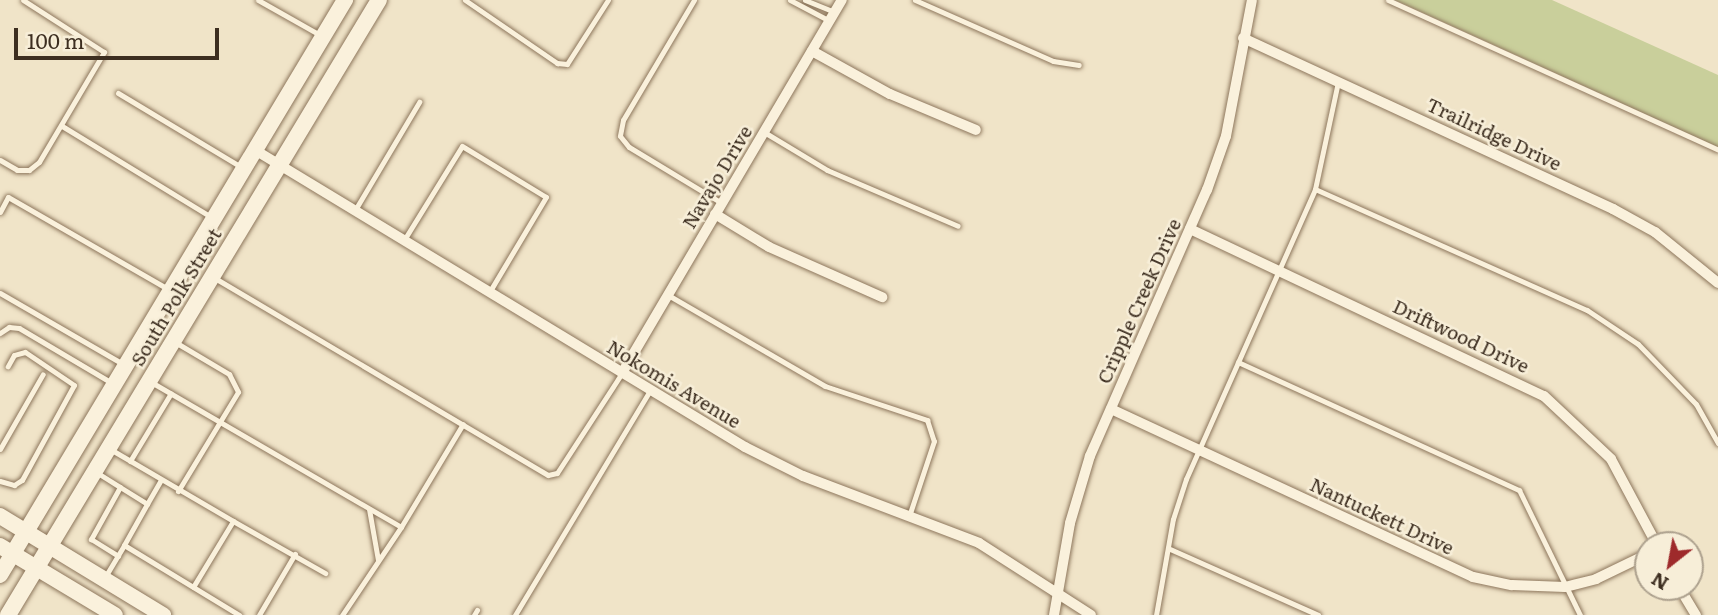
<!DOCTYPE html>
<html>
<head>
<meta charset="utf-8">
<style>
	body { margin:0 }
	#map { position:relative; width:1718px; height:615px; overflow:hidden; background:#f0e4c8; font-family:Literata,serif }
	div>[style] { position:absolute }
	[style*='--x'] { left:calc(var(--x)*1px); top:calc(var(--y)*1px); width:calc(var(--w)*1px); rotate:calc(var(--a)*1deg) }
	.green>* { inset:0; background:#c9cf9b }
	.roads { filter:drop-shadow(0 0 2px #8d765c) drop-shadow(0 0 2px #8d765c) }
	.service>* { height:5px; margin:-2.5px; padding:0 2.5px; transform-origin:2.5px; border-radius:2.5px; background:#faf1dc }
	.minor>* { height:10px; margin:-5px; padding:0 5px; transform-origin:5px; border-radius:5px; background:#faf1dc }
	.secondary>* { height:16px; margin:-8px; padding:0 8px; transform-origin:8px; border-radius:8px; background:#faf1dc }
	span { translate:-50% -50%; white-space:nowrap; text-align:center; line-height:1.15; -webkit-text-stroke:5px #f7eed8; paint-order:stroke }
	.street-label { font-size:19px; color:#3d2e20 }
	.north { position:absolute; left:1634px; top:531px; width:70px; height:70px; box-sizing:border-box; background:#f7eed8; border:2px solid #ada18e; border-radius:50%; rotate:211deg; font-size:19px; font-weight:700; line-height:28px; text-align:center; color:#3d2e20 }
	.north::after { content:''; display:block; margin:auto; width:24px; height:32px; background:#9e2a2b; clip-path:polygon(50% 0,100% 100%,50% 72%,0 100%) }
	.scale { position:absolute; left:14px; top:28px; width:205px; height:32px; box-sizing:border-box; border:4px solid #3d2e20; border-top:0; padding-left:9px; font-size:21px; line-height:24px; white-space:nowrap; color:#3d2e20; -webkit-text-stroke:5px #f7eed8; paint-order:stroke }
</style>
</head>
<body>
<div id="map">
	<div class="green">
		<i style="clip-path:polygon(1395px 0,1552px 0,1718px 75px,1718px 147px)"></i>
	</div>
	<div class="roads">
		<div class="service">
			<i style="--x:258;--y:0;--w:73;--a:29.4"></i>
			<i style="--x:465;--y:0;--w:112;--a:34.4"></i>
			<i style="--x:557;--y:63;--w:10;--a:6"></i>
			<i style="--x:567;--y:64;--w:76;--a:-57.4"></i>
			<i style="--x:694;--y:0;--w:139;--a:120.6"></i>
			<i style="--x:623;--y:120;--w:16;--a:101"></i>
			<i style="--x:620;--y:136;--w:14;--a:51"></i>
			<i style="--x:629;--y:147;--w:109;--a:31.1"></i>
			<i style="--x:790;--y:0;--w:45;--a:27.7"></i>
			<i style="--x:805;--y:0;--w:32;--a:22"></i>
			<i style="--x:915;--y:0;--w:151;--a:23.8"></i>
			<i style="--x:1053;--y:61;--w:26;--a:9"></i>
			<i style="--x:1388;--y:0;--w:362;--a:24.4"></i>
			<i style="--x:118;--y:93;--w:144;--a:31"></i>
			<i style="--x:62;--y:126;--w:175;--a:31.4"></i>
			<i style="--x:764;--y:132;--w:74;--a:31.1"></i>
			<i style="--x:827;--y:170;--w:142;--a:23.1"></i>
			<i style="--x:0;--y:160;--w:20;--a:30"></i>
			<i style="--x:17;--y:170;--w:12;--a:0"></i>
			<i style="--x:29;--y:170;--w:13;--a:-39"></i>
			<i style="--x:39;--y:162;--w:128;--a:-59.4"></i>
			<i style="--x:104;--y:52;--w:96;--a:-147.3"></i>
			<i style="--x:1315;--y:189;--w:109;--a:-77.9"></i>
			<i style="--x:355;--y:210;--w:126;--a:-59.3"></i>
			<i style="--x:0;--y:212;--w:17;--a:-62"></i>
			<i style="--x:8;--y:197;--w:185;--a:29.9"></i>
			<i style="--x:404;--y:240;--w:110;--a:-58.3"></i>
			<i style="--x:462;--y:146;--w:98;--a:31.3"></i>
			<i style="--x:546;--y:197;--w:109;--a:120.8"></i>
			<i style="--x:213;--y:277;--w:389;--a:30.6"></i>
			<i style="--x:548;--y:475;--w:9;--a:-13"></i>
			<i style="--x:557;--y:473;--w:119;--a:-57"></i>
			<i style="--x:0;--y:293;--w:142;--a:30"></i>
			<i style="--x:668;--y:295;--w:181;--a:30.1"></i>
			<i style="--x:825;--y:386;--w:108;--a:18.4"></i>
			<i style="--x:927;--y:420;--w:22;--a:72"></i>
			<i style="--x:934;--y:441;--w:76;--a:108.4"></i>
			<i style="--x:0;--y:333;--w:11;--a:-34"></i>
			<i style="--x:9;--y:327;--w:10;--a:6"></i>
			<i style="--x:19;--y:328;--w:108;--a:30.6"></i>
			<i style="--x:175;--y:342;--w:63;--a:30.7"></i>
			<i style="--x:229;--y:374;--w:20;--a:63"></i>
			<i style="--x:238;--y:392;--w:116;--a:121.2"></i>
			<i style="--x:1238;--y:362;--w:309;--a:24.5"></i>
			<i style="--x:1519;--y:490;--w:139;--a:64"></i>
			<i style="--x:151;--y:382;--w:289;--a:30.1"></i>
			<i style="--x:401;--y:527;--w:106;--a:123.8"></i>
			<i style="--x:0;--y:449;--w:86;--a:-60.2"></i>
			<i style="--x:110;--y:449;--w:143;--a:30.3"></i>
			<i style="--x:233;--y:521;--w:77;--a:121.2"></i>
			<i style="--x:130;--y:461;--w:79;--a:-58.9"></i>
			<i style="--x:96;--y:472;--w:28;--a:32"></i>
			<i style="--x:120;--y:487;--w:60;--a:119.1"></i>
			<i style="--x:91;--y:539;--w:32;--a:32"></i>
			<i style="--x:0;--y:481;--w:15;--a:16"></i>
			<i style="--x:14;--y:485;--w:9;--a:-32"></i>
			<i style="--x:22;--y:480;--w:108;--a:-61.3"></i>
			<i style="--x:74;--y:385;--w:59;--a:-146"></i>
			<i style="--x:25;--y:352;--w:11;--a:165"></i>
			<i style="--x:14;--y:355;--w:13;--a:119"></i>
			<i style="--x:120;--y:487;--w:32;--a:32"></i>
			<i style="--x:147;--y:504;--w:47;--a:119.3"></i>
			<i style="--x:147;--y:504;--w:28;--a:-60"></i>
			<i style="--x:369;--y:509;--w:52;--a:80"></i>
			<i style="--x:233;--y:521;--w:106;--a:29.5"></i>
			<i style="--x:401;--y:527;--w:120;--a:-59"></i>
			<i style="--x:1170;--y:549;--w:162;--a:24"></i>
			<i style="--x:105;--y:577;--w:37;--a:-59"></i>
			<i style="--x:124;--y:545;--w:135;--a:31.3"></i>
			<i style="--x:259;--y:615;--w:71;--a:-59.5"></i>
			<i style="--x:474;--y:615;--w:6;--a:-59"></i>
			<i style="--x:515;--y:615;--w:262;--a:-59"></i>
			<i style="--x:1156;--y:615;--w:97;--a:-80"></i>
			<i style="--x:1173;--y:519;--w:42;--a:-72"></i>
			<i style="--x:1186;--y:479;--w:317;--a:-66"></i>
			<i style="--x:1315;--y:189;--w:298;--a:24"></i>
			<i style="--x:1587;--y:310;--w:61;--a:33.7"></i>
			<i style="--x:1638;--y:344;--w:83;--a:46"></i>
			<i style="--x:1696;--y:404;--w:45;--a:60.6"></i>
		</div>
		<div class="minor">
			<i style="--x:1243;--y:38;--w:408;--a:24.8"></i>
			<i style="--x:1613;--y:209;--w:48;--a:28.7"></i>
			<i style="--x:1655;--y:232;--w:81;--a:39"></i>
			<i style="--x:812;--y:51;--w:89;--a:28.9"></i>
			<i style="--x:890;--y:94;--w:93;--a:22.7"></i>
			<i style="--x:255;--y:150;--w:573;--a:31.22"></i>
			<i style="--x:745;--y:447;--w:65;--a:26.6"></i>
			<i style="--x:803;--y:476;--w:188;--a:20.8"></i>
			<i style="--x:979;--y:543;--w:133;--a:32.7"></i>
			<i style="--x:715;--y:214;--w:63;--a:31.4"></i>
			<i style="--x:769;--y:247;--w:124;--a:23.9"></i>
			<i style="--x:1190;--y:229;--w:391;--a:25.3"></i>
			<i style="--x:1544;--y:396;--w:92;--a:43.2"></i>
			<i style="--x:1611;--y:459;--w:98;--a:61.9"></i>
			<i style="--x:622;--y:373;--w:433;--a:-59.5"></i>
			<i style="--x:1111;--y:409;--w:399;--a:24.9"></i>
			<i style="--x:1473;--y:577;--w:40;--a:12"></i>
			<i style="--x:1512;--y:585;--w:53;--a:2.2"></i>
			<i style="--x:1565;--y:587;--w:32;--a:-14"></i>
			<i style="--x:1596;--y:579;--w:58;--a:-25.7"></i>
			<i style="--x:1679;--y:587;--w:33;--a:59"></i>
			<i style="--x:1054;--y:615;--w:93;--a:-80.1"></i>
			<i style="--x:1070;--y:523;--w:70;--a:-73.4"></i>
			<i style="--x:1090;--y:456;--w:291;--a:-66.3"></i>
			<i style="--x:1207;--y:190;--w:57;--a:-70.6"></i>
			<i style="--x:1226;--y:136;--w:138;--a:-79.2"></i>
		</div>
		<div class="secondary">
			<i style="--x:0;--y:516;--w:191;--a:31.3"></i>
			<i style="--x:0;--y:546;--w:134;--a:31"></i>
			<i style="--x:0;--y:575;--w:671;--a:-59.04"></i>
			<i style="--x:8;--y:615;--w:718;--a:-58.9"></i>
		</div>
	</div>
	<div class="street-label">
		<span style="left:1494px;top:134px;rotate:25deg">Trailridge Drive</span>
		<span style="left:717px;top:177px;rotate:-59deg">Navajo Drive</span>
		<span style="left:176px;top:297px;rotate:-59deg">South Polk Street</span>
		<span style="left:1139px;top:301px;rotate:-66deg">Cripple Creek Drive</span>
		<span style="left:1461px;top:336px;rotate:25deg">Driftwood Drive</span>
		<span style="left:674px;top:384px;rotate:31deg">Nokomis Avenue</span>
		<span style="left:1382px;top:516px;rotate:25deg">Nantuckett Drive</span>
	</div>
	<div class="north">N</div>
	<div class="scale">100 m</div>
</div>
</body>
</html>
